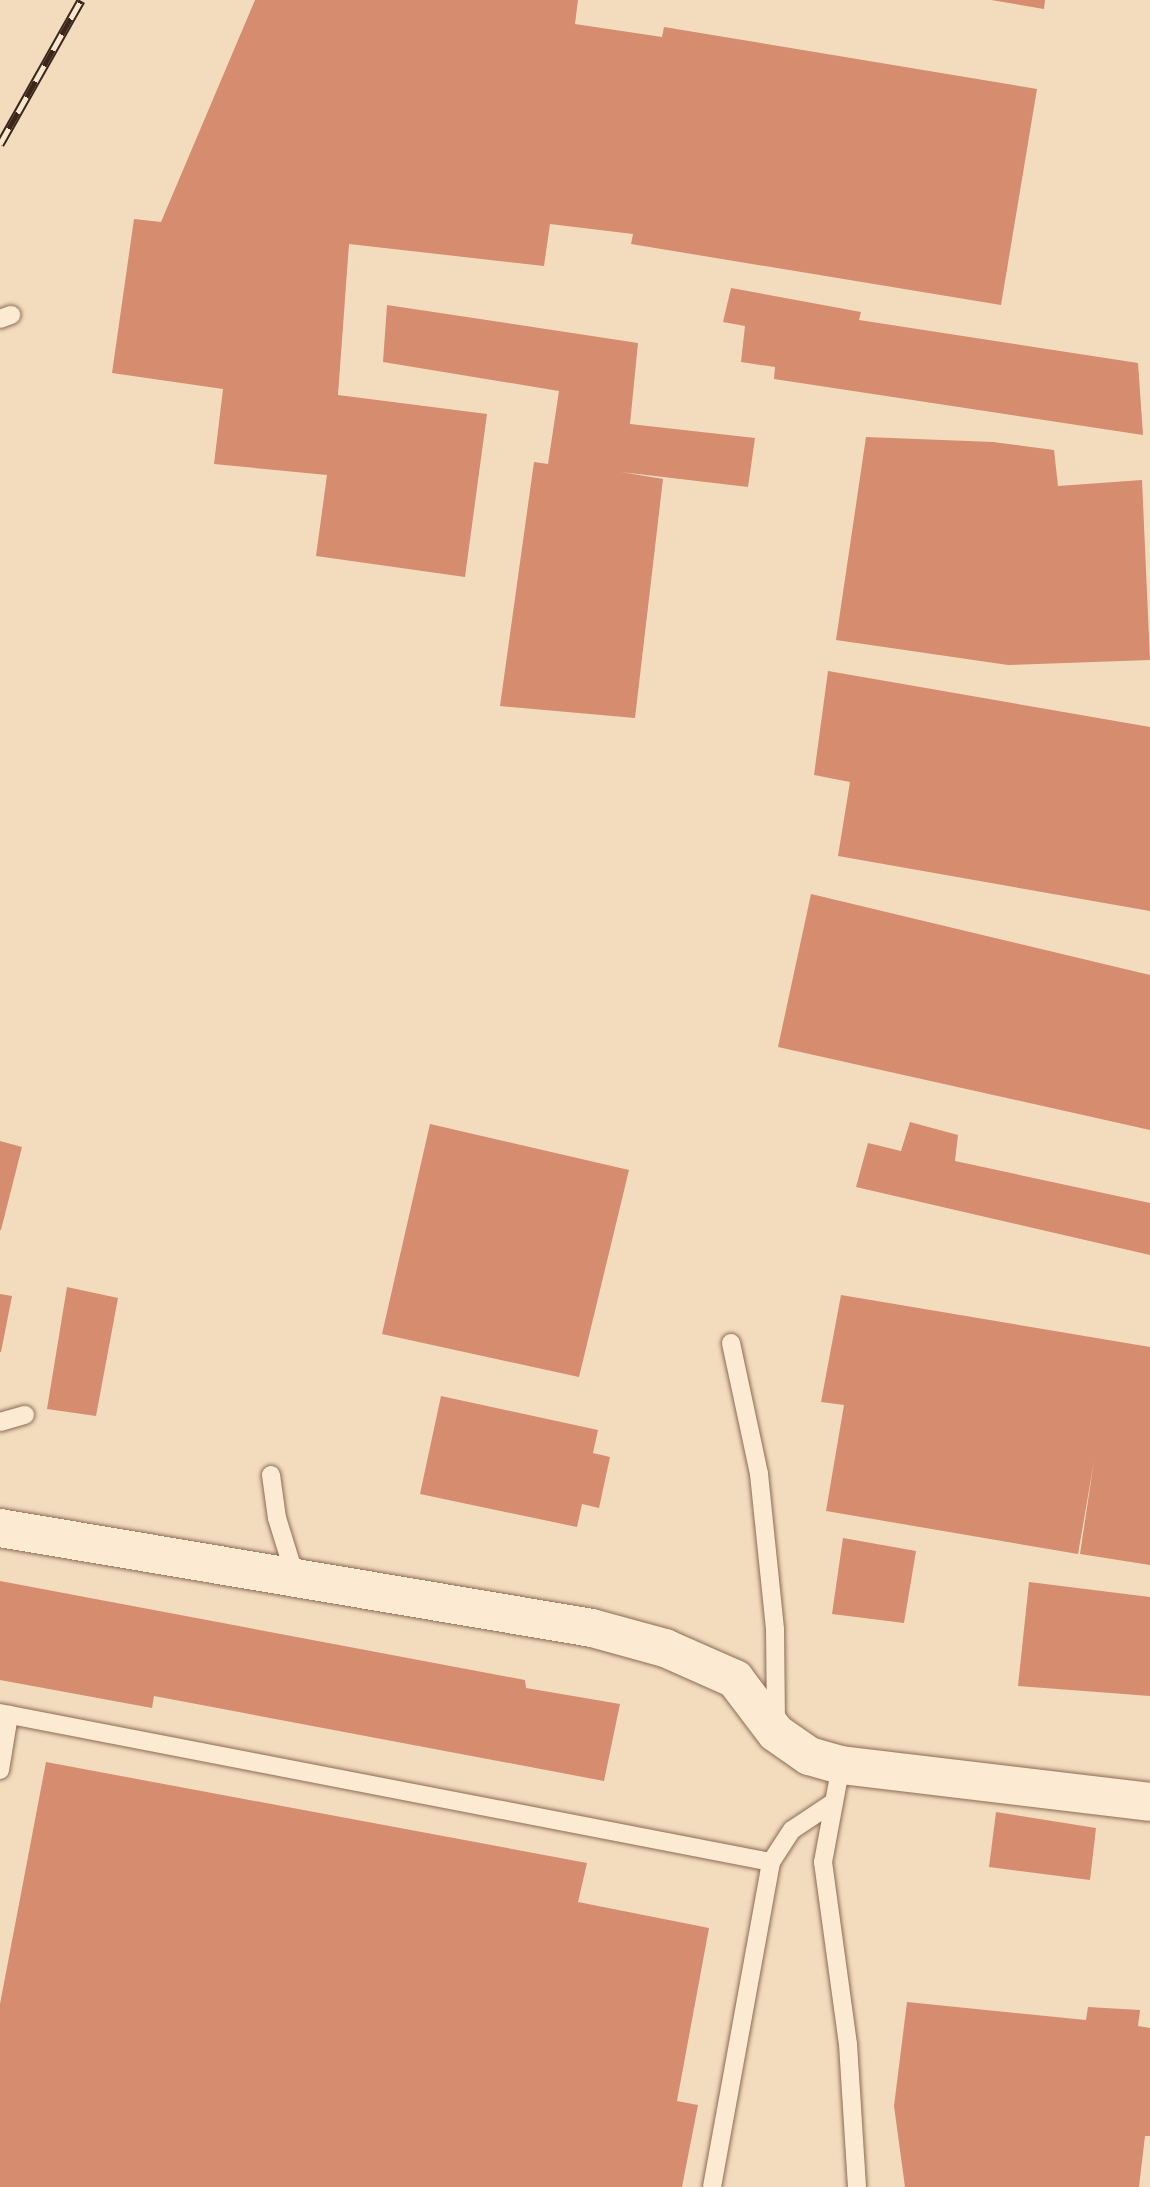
<!DOCTYPE html>
<html>
<head>
<meta charset="utf-8">
<style>
	body { margin:0 }
	#map { position:relative; width:1150px; height:2187px; overflow:hidden; background:#f3dcbe; font-family:Literata,serif }
	div>[style] { position:absolute }
	[style*='--x'] { left:calc(var(--x)*1px); top:calc(var(--y)*1px); width:calc(var(--w)*1px); rotate:calc(var(--a)*1deg) }
	.building>* { inset:0; background:#d58c6f }
	.roads { filter:drop-shadow(0 0 2px #8d6b54) drop-shadow(0 0 2px #8d6b54) }
	.lane>* { height:18px; margin:-9px; padding:0 9px; transform-origin:9px; border-radius:9px; background:#fdead2 }
	.street>* { height:38px; margin:-19px; padding:0 19px; transform-origin:19px; border-radius:19px; background:#fdead2 }
	.rail>* { height:9px; margin-top:-4.5px; transform-origin:0; background:repeating-linear-gradient(90deg,#f9e7ce 0 18px,#3b261b 0 36px); box-sizing:border-box; border-block:2px solid #3b261b }
	span { translate:-50% -50%; white-space:nowrap; text-align:center; line-height:1.15; -webkit-text-stroke:7px #f9e7ce; paint-order:stroke }
</style>
</head>
<body>
<div id="map">
	<div class="building">
		<i style="clip-path:polygon(255px 0,578px 0,575px 24px,662px 37px,664px 27px,1037px 89px,1001px 305px,631px 244px,633px 234px,550px 224px,544px 266px,349px 244px,338px 395px,487px 414px,465px 577px,316px 556px,327px 475px,214px 464px,223px 389px,112px 373px,134px 219px,161px 222px)"></i>
		<i style="clip-path:polygon(991px 0,1045px 0,1044px 9px)"></i>
		<i style="clip-path:polygon(731px 288px,861px 312px,859px 320px,1138px 363px,1143px 435px,774px 379px,775px 367px,741px 362px,745px 326px,723px 322px)"></i>
		<i style="clip-path:polygon(387px 305px,638px 343px,630px 424px,755px 438px,748px 487px,621px 472px,663px 479px,635px 718px,500px 706px,534px 462px,548px 464px,559px 391px,383px 362px)"></i>
		<i style="clip-path:polygon(866px 437px,993px 442px,1054px 450px,1058px 486px,1142px 480px,1150px 660px,1008px 665px,836px 640px)"></i>
		<i style="clip-path:polygon(828px 671px,1150px 727px,1150px 911px,838px 856px,850px 782px,814px 775px)"></i>
		<i style="clip-path:polygon(811px 894px,1150px 975px,1150px 1130px,778px 1047px)"></i>
		<i style="clip-path:polygon(910px 1122px,958px 1135px,955px 1161px,1150px 1203px,1150px 1255px,856px 1187px,868px 1143px,901px 1151px)"></i>
		<i style="clip-path:polygon(430px 1124px,629px 1170px,579px 1377px,382px 1334px)"></i>
		<i style="clip-path:polygon(0 1141px,22px 1147px,1px 1230px,0 1230px)"></i>
		<i style="clip-path:polygon(67px 1287px,118px 1298px,96px 1416px,47px 1409px)"></i>
		<i style="clip-path:polygon(0 1294px,12px 1296px,1px 1352px,0 1352px)"></i>
		<i style="clip-path:polygon(841px 1295px,1150px 1347px,1150px 1565px,1080px 1554px,1094px 1461px,1078px 1554px,826px 1511px,844px 1405px,821px 1402px)"></i>
		<i style="clip-path:polygon(441px 1396px,598px 1430px,593px 1453px,610px 1457px,599px 1508px,582px 1504px,577px 1527px,420px 1494px)"></i>
		<i style="clip-path:polygon(843px 1538px,916px 1551px,904px 1623px,832px 1614px)"></i>
		<i style="clip-path:polygon(0 1581px,525px 1680px,526px 1688px,620px 1704px,604px 1781px,154px 1696px,152px 1708px,0 1680px)"></i>
		<i style="clip-path:polygon(1029px 1582px,1150px 1597px,1150px 1696px,1018px 1686px)"></i>
		<i style="clip-path:polygon(46px 1762px,587px 1863px,578px 1902px,709px 1928px,677px 2101px,698px 2105px,682px 2187px,0 2187px,0 2004px)"></i>
		<i style="clip-path:polygon(996px 1812px,1096px 1828px,1090px 1880px,989px 1867px)"></i>
		<i style="clip-path:polygon(907px 2002px,1086px 2020px,1088px 2007px,1140px 2010px,1138px 2026px,1150px 2028px,1150px 2136px,1145px 2136px,1139px 2187px,905px 2187px,894px 2106px)"></i>
	</div>
	<div class="roads">
		<div class="lane">
			<i style="--x:0;--y:319;--w:12;--a:-20"></i>
			<i style="--x:731;--y:1343;--w:134;--a:77.9"></i>
			<i style="--x:759;--y:1474;--w:156;--a:84.1"></i>
			<i style="--x:775;--y:1629;--w:97;--a:89.4"></i>
			<i style="--x:0;--y:1422;--w:26;--a:-16"></i>
			<i style="--x:271;--y:1475;--w:43;--a:82.1"></i>
			<i style="--x:277;--y:1518;--w:61;--a:72.8"></i>
			<i style="--x:0;--y:1713;--w:785;--a:10.94"></i>
			<i style="--x:771;--y:1862;--w:38;--a:-57"></i>
			<i style="--x:792;--y:1830;--w:50;--a:-33.7"></i>
			<i style="--x:841;--y:1765;--w:99;--a:100.5"></i>
			<i style="--x:823;--y:1862;--w:184;--a:82.2"></i>
			<i style="--x:848;--y:2044;--w:143;--a:86.4"></i>
			<i style="--x:0;--y:1770;--w:56;--a:-80.7"></i>
			<i style="--x:712;--y:2187;--w:330;--a:-79.7"></i>
		</div>
		<div class="street">
			<i style="--x:0;--y:1528;--w:600;--a:9.59"></i>
			<i style="--x:592;--y:1628;--w:76;--a:15.3"></i>
			<i style="--x:665;--y:1648;--w:77;--a:23.9"></i>
			<i style="--x:735;--y:1679;--w:68;--a:52.8"></i>
			<i style="--x:776;--y:1733;--w:40;--a:34.9"></i>
			<i style="--x:809;--y:1756;--w:33;--a:16"></i>
			<i style="--x:841;--y:1765;--w:311;--a:6.8"></i>
		</div>
	</div>
	<div class="rail">
		<i style="--x:0;--y:144;--w:165;--a:-60.6"></i>
	</div>
</div>
</body>
</html>
